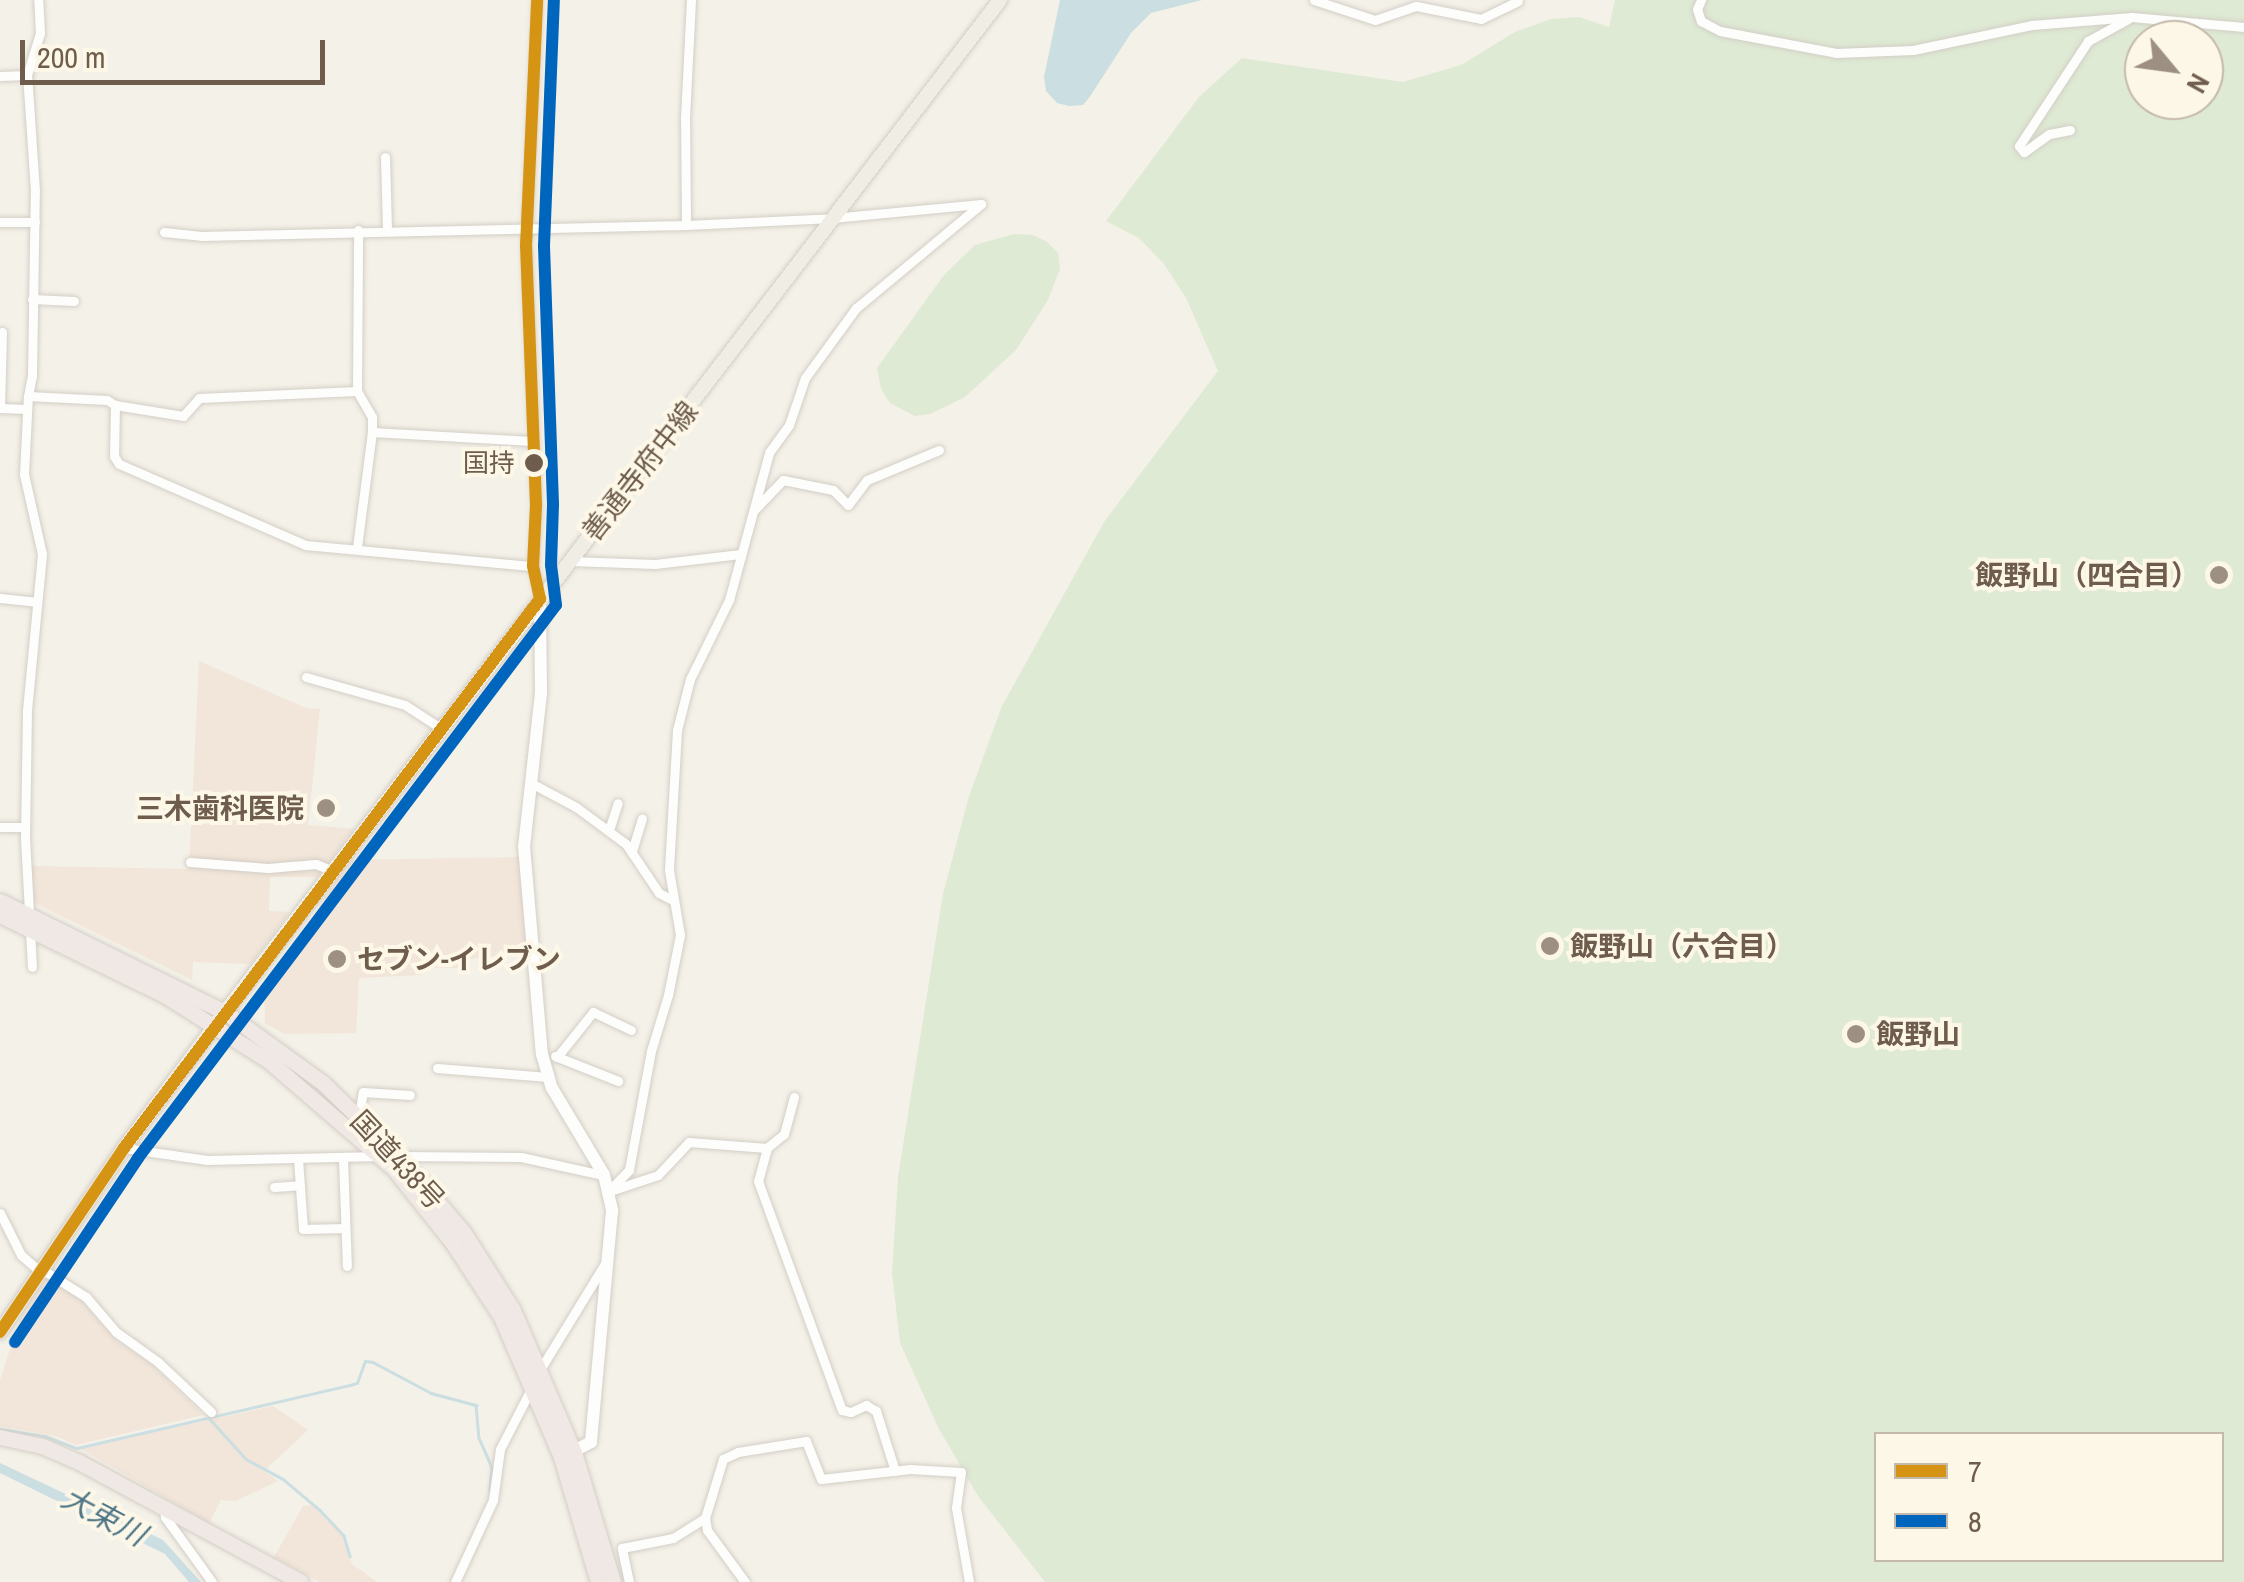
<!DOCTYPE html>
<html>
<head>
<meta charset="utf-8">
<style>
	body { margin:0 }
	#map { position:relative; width:2244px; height:1582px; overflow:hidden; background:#f4f1e8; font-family:"Archivo Narrow","Noto Sans JP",sans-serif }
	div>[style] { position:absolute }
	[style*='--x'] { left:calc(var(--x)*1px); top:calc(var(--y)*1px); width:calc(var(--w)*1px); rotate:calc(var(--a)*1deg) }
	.commercial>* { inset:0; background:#f2e5d9 }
	.green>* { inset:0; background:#deead4 }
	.water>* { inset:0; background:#cbdee2 }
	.stream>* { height:2.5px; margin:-1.25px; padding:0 1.25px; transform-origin:1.25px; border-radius:1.25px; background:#cbdee2 }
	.roads { filter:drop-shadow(0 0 2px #d3cec6) drop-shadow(0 0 2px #d3cec6) }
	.street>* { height:9px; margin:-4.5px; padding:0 4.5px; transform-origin:4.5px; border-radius:4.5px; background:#fdfdfc }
	.secondary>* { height:12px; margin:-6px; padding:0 6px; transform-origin:6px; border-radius:6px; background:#fdfdfc }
	.primary>* { height:14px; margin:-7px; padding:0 7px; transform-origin:7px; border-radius:7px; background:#f0ede5 }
	.highway>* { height:15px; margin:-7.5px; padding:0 7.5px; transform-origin:7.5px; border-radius:7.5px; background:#efe8e4 }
	.bus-1>* { height:12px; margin:-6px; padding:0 6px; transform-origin:6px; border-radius:6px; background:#d59413 }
	.bus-2>* { height:12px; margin:-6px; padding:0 6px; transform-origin:6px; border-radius:6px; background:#0065bd }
	.dots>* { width:28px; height:28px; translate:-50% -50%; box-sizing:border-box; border:5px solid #fdf7e8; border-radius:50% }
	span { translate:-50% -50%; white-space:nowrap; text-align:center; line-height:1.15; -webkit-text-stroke:8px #fdf7e8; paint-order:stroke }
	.bus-label { font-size:26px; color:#6e5c4c }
	.right { translate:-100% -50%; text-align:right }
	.street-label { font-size:28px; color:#6e5c4c }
	.poi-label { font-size:28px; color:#6e5c4c; font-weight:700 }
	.left { translate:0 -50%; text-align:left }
	.water-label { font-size:30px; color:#4c7586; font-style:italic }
	.legend { position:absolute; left:1874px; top:1432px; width:350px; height:130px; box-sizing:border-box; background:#fdf7e8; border:2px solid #c4b9aa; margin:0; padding:12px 18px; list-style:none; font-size:30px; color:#6e5c4c }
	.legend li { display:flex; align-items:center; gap:20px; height:50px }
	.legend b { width:50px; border:2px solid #c4b9aa }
	.north { position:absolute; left:2124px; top:20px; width:100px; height:100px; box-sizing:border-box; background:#fdf7e8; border:2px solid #c4b9aa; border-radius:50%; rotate:119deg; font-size:28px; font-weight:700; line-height:40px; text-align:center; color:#6e5c4c }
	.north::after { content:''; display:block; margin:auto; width:35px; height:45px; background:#9d9083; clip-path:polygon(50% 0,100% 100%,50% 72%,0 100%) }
	.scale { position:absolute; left:20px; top:40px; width:305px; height:45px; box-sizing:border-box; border:5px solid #6e5c4c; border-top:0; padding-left:12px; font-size:30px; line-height:35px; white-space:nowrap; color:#6e5c4c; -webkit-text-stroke:8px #fdf7e8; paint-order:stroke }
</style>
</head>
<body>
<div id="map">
	<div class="commercial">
		<i style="clip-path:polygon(199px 661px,306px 708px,320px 709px,308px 825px,354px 829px,317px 877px,270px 877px,269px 911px,290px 912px,251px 964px,193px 962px,192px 980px,33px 902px,31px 866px,189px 869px)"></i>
		<i style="clip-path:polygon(520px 857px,527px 953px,469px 959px,459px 968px,422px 968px,421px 975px,359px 978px,356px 1033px,284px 1034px,265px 1023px,264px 985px,305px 931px,348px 860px)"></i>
		<i style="clip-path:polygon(45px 1278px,79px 1299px,117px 1341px,153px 1366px,203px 1415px,76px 1445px,56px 1436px,0 1426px,0 1380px,21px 1315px)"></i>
		<i style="clip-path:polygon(273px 1406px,308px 1430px,264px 1471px,278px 1481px,236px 1501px,221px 1500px,209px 1523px,80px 1448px)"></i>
		<i style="clip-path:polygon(313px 1505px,343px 1537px,352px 1564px,377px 1582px,320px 1582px,274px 1557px,303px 1506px)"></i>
	</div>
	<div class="green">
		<i style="clip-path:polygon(evenodd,1615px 0,2244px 0,2244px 1582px,1045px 1582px,978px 1496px,939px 1429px,900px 1343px,892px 1273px,898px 1177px,943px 894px,969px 796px,1002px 706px,1104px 522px,1218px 371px,1186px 298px,1164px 264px,1139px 238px,1106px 221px,1199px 97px,1242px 58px,1403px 82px,1461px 65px,1515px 32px,1551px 19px,1579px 17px,1609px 27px,1615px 0,2144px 40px,2204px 40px,2204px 100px,2144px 100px,2144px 40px,1615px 0,1876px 1434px,2222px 1434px,2222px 1560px,1876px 1560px,1876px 1434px)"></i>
		<i style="clip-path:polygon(1014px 234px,1033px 235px,1047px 242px,1058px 253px,1060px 269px,1048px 300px,1016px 350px,965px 397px,930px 414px,915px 416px,890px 403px,881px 389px,877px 368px,944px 275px,975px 245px)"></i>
	</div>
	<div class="water">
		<i style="clip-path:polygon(1060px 0,1202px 0,1151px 13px,1131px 33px,1089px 98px,1083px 105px,1069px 106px,1057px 103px,1046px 91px,1044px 77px)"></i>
		<i style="clip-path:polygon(0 1463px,163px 1540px,201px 1582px,189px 1582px,165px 1554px,0 1473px)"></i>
	</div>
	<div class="stream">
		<i style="--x:209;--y:1418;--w:55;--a:47.9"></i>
		<i style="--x:246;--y:1459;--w:42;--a:28.4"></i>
		<i style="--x:283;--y:1479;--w:48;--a:40"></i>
		<i style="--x:320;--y:1510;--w:35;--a:47"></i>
		<i style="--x:344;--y:1536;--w:21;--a:73"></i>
		<i style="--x:0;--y:1429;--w:46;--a:8.8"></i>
		<i style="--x:45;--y:1436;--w:34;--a:21"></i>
		<i style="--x:77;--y:1448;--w:280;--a:-13"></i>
		<i style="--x:350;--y:1385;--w:7;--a:-16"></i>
		<i style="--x:357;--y:1383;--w:23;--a:-70"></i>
		<i style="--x:365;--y:1361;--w:8;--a:7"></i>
		<i style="--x:373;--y:1362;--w:66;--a:28.1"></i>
		<i style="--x:431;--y:1393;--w:47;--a:14.9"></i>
		<i style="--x:476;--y:1405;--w:33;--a:85"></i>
		<i style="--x:479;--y:1438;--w:32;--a:66"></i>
		<i style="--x:492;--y:1467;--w:24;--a:95"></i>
	</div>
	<div class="roads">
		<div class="street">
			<i style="--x:537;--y:0;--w:246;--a:92.6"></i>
			<i style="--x:526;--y:246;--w:259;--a:87.8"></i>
			<i style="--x:536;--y:505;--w:61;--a:92.8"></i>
			<i style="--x:533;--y:566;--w:34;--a:78"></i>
			<i style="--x:1314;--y:0;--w:64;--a:18.2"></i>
			<i style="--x:1375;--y:20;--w:43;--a:-18.9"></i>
			<i style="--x:1416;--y:6;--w:66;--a:11.3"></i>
			<i style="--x:1481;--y:19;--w:41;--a:-25.9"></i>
			<i style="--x:1701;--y:0;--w:10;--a:114"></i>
			<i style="--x:1697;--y:9;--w:13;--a:72"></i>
			<i style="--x:1701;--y:21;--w:21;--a:28"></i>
			<i style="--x:1720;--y:31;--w:118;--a:10.7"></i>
			<i style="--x:1836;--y:53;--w:77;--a:-2.2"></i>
			<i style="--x:1913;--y:50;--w:122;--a:-11.9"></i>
			<i style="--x:2032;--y:25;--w:100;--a:-4.6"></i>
			<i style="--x:2132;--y:17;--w:112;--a:5.1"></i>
			<i style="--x:0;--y:76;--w:27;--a:-2"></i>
			<i style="--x:2070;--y:130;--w:21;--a:169"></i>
			<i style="--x:2049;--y:134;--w:31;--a:144"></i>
			<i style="--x:2024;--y:152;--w:8;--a:-130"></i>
			<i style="--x:2019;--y:146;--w:126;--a:-56.7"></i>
			<i style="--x:2088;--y:41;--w:46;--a:-28.8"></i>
			<i style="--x:385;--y:157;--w:72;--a:88.4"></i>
			<i style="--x:0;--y:222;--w:35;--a:0"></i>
			<i style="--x:686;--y:225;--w:107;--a:-90.5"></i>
			<i style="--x:685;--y:118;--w:118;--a:-87.1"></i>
			<i style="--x:164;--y:232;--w:37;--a:6"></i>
			<i style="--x:201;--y:236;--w:485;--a:-1.3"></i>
			<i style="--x:686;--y:225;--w:146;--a:-2.7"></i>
			<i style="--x:832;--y:218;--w:150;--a:-5.4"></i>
			<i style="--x:981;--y:204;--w:163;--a:140.2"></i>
			<i style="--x:856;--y:308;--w:87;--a:126.1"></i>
			<i style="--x:805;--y:378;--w:50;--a:108.8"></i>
			<i style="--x:789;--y:425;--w:34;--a:126"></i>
			<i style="--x:769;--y:453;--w:152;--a:105.2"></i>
			<i style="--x:729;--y:600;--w:88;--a:116.3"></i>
			<i style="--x:690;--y:679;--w:53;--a:104.3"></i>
			<i style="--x:677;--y:730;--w:140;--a:93.3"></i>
			<i style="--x:669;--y:870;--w:66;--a:80.4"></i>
			<i style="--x:680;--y:935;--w:61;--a:101.3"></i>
			<i style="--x:668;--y:995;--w:59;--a:106.9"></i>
			<i style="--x:651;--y:1051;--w:121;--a:100.5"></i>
			<i style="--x:629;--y:1170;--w:28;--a:134"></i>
			<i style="--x:32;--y:299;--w:42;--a:2.7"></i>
			<i style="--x:2;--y:332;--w:76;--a:91.5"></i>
			<i style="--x:0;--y:408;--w:26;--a:2"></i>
			<i style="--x:357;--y:391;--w:161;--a:-89.6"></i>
			<i style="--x:28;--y:396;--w:21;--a:-79"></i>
			<i style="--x:32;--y:375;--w:184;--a:-89.1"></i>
			<i style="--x:35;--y:191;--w:116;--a:-93.9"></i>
			<i style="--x:27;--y:75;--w:44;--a:-72.8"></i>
			<i style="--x:40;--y:33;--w:33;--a:-93"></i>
			<i style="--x:115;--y:405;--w:51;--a:91.1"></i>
			<i style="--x:114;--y:456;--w:9;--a:58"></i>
			<i style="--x:119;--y:464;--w:203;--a:23.5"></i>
			<i style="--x:305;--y:545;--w:229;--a:5.3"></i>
			<i style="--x:372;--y:432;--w:160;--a:3.2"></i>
			<i style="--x:755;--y:509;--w:40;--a:-46"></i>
			<i style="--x:783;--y:480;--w:51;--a:11.3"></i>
			<i style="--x:833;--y:490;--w:21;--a:45"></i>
			<i style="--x:848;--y:505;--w:31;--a:-53"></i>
			<i style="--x:867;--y:480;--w:78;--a:-22.6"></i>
			<i style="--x:570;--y:561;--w:85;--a:2"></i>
			<i style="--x:655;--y:564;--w:86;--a:-6.7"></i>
			<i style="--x:0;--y:598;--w:36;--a:6"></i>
			<i style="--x:306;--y:677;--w:103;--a:15.8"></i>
			<i style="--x:405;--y:705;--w:44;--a:33"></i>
			<i style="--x:531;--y:783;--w:51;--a:28.1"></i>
			<i style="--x:576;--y:807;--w:62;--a:36.5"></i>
			<i style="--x:626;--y:844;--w:59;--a:56"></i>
			<i style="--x:659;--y:893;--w:13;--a:27"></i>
			<i style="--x:0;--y:827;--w:25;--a:0"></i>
			<i style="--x:609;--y:830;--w:28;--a:-72"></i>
			<i style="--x:632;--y:851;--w:34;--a:-73"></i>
			<i style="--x:190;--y:862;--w:78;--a:4.4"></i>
			<i style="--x:268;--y:868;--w:48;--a:-4.8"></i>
			<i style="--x:316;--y:864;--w:18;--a:22"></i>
			<i style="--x:32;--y:967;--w:129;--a:-93.1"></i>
			<i style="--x:25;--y:838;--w:128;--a:-89.1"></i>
			<i style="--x:27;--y:710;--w:157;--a:-84.5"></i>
			<i style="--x:42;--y:554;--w:82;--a:-102.7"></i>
			<i style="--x:24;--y:474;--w:78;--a:-87.1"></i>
			<i style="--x:28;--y:396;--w:79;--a:2.9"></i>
			<i style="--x:107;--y:400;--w:9;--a:32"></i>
			<i style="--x:115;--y:405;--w:69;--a:9.2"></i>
			<i style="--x:183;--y:416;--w:24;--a:-48"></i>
			<i style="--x:199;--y:398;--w:158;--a:-2.5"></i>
			<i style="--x:357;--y:391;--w:30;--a:60"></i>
			<i style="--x:372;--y:417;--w:15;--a:90"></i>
			<i style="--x:372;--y:432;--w:116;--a:97.4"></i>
			<i style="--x:555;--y:1056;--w:68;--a:21.6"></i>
			<i style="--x:557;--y:1057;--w:58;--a:-51.3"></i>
			<i style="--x:593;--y:1012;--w:42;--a:25.3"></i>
			<i style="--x:437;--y:1068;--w:111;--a:4.6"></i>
			<i style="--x:794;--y:1097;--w:38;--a:105"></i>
			<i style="--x:784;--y:1134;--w:22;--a:141"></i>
			<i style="--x:767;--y:1148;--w:34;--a:105"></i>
			<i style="--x:758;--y:1181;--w:244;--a:69.9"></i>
			<i style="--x:842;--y:1410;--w:9;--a:13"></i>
			<i style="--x:851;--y:1412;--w:17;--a:-25"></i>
			<i style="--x:866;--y:1405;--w:12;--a:31"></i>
			<i style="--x:876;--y:1411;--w:63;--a:72.4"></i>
			<i style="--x:359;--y:1116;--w:24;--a:-81"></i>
			<i style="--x:363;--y:1092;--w:47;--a:3.7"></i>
			<i style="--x:124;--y:1148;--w:84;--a:8.2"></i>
			<i style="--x:207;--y:1160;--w:173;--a:-1.3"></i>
			<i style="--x:400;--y:1156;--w:121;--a:0.5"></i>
			<i style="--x:521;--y:1157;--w:84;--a:12.4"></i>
			<i style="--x:298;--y:1159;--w:70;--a:85.9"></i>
			<i style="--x:303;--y:1229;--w:42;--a:-1.4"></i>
			<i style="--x:343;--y:1159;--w:107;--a:87.9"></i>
			<i style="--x:274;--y:1187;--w:26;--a:-4"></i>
			<i style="--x:613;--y:1190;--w:47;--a:-18.4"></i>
			<i style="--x:658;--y:1175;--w:45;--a:-46.8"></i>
			<i style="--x:689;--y:1142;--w:78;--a:4.4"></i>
			<i style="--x:0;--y:1213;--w:47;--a:63.4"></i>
			<i style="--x:21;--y:1255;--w:28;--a:41"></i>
			<i style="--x:43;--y:1270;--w:51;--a:32.1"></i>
			<i style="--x:86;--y:1297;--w:46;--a:49.4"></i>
			<i style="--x:116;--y:1332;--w:52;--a:35.5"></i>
			<i style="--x:158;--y:1362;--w:73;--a:43.3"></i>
			<i style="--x:541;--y:1368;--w:124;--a:-58.5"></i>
			<i style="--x:164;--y:1509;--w:8;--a:83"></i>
			<i style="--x:165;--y:1517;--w:80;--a:54.1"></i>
			<i style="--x:455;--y:1582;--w:90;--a:-65.1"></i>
			<i style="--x:493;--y:1500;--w:51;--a:-82.2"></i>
			<i style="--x:500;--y:1449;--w:70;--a:-62.7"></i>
			<i style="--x:629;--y:1582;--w:35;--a:-102"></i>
			<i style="--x:622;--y:1548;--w:52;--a:-11.1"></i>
			<i style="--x:673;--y:1538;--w:38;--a:-32"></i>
			<i style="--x:745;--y:1582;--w:64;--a:-126.2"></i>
			<i style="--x:707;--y:1530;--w:12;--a:-99"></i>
			<i style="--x:705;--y:1518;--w:62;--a:-73"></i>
			<i style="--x:723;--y:1459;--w:17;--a:-25"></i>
			<i style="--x:738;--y:1452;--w:69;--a:-9.2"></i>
			<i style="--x:806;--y:1441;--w:41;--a:68.5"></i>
			<i style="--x:821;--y:1479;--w:90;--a:-6.4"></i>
			<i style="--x:910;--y:1469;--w:51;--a:3.4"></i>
			<i style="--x:961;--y:1472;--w:36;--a:98"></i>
			<i style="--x:956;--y:1508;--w:75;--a:80"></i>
		</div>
		<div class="secondary">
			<i style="--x:540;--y:599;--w:94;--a:89.4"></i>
			<i style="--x:541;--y:693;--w:154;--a:96.3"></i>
			<i style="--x:524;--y:846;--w:209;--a:85.1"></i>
			<i style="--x:542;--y:1054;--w:35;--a:74"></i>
			<i style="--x:552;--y:1088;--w:101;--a:59.1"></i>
			<i style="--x:604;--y:1175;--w:37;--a:77"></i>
			<i style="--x:612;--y:1211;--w:232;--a:95.2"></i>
			<i style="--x:591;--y:1442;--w:30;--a:152"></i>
		</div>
		<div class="primary">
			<i style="--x:0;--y:1332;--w:222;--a:-56"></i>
			<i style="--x:124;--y:1148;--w:169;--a:-53.4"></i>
			<i style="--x:225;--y:1012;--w:1275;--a:-52.55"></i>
		</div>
		<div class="highway">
			<i style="--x:0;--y:901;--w:251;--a:26.3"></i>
			<i style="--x:225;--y:1012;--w:121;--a:35.9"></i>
			<i style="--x:323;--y:1083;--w:112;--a:44.3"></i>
			<i style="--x:403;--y:1161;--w:94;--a:49.7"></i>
			<i style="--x:464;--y:1233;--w:91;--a:57.5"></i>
			<i style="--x:513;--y:1310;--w:155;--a:66.8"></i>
			<i style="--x:574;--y:1452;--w:136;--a:73.3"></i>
			<i style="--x:0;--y:915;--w:185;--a:26"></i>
			<i style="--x:166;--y:996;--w:122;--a:32.3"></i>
			<i style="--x:269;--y:1061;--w:165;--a:40.8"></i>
			<i style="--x:394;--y:1169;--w:93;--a:51.5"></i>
			<i style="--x:452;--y:1242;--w:90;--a:56.8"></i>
			<i style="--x:501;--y:1317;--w:152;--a:66.8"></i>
			<i style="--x:561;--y:1457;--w:130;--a:73.5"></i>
			<i style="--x:0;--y:1437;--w:43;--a:12.1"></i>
			<i style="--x:42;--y:1446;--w:40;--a:23.4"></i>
			<i style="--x:79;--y:1462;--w:252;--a:28.4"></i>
		</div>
	</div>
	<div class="bus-1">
		<i style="--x:0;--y:1332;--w:222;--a:-56"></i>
		<i style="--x:124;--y:1148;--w:689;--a:-52.85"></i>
		<i style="--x:540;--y:599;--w:34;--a:-102"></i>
		<i style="--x:533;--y:566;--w:61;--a:-87.2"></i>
		<i style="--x:536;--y:505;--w:259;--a:-92.2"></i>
		<i style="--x:526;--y:246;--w:246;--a:-87.4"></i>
	</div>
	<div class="bus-2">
		<i style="--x:15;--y:1342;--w:221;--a:-56.2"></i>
		<i style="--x:138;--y:1158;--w:693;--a:-52.92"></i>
		<i style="--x:556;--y:605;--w:40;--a:-97.1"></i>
		<i style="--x:551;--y:565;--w:61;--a:-88.1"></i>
		<i style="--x:553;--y:504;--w:258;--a:-92"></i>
		<i style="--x:544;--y:246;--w:245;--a:-87.7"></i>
	</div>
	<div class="dots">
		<i style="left:534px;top:463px;background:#6e5c4c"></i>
		<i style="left:2219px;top:575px;background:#9d9083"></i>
		<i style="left:326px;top:808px;background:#9d9083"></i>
		<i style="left:1550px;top:946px;background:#9d9083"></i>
		<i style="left:337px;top:959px;background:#9d9083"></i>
		<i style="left:1856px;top:1034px;background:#9d9083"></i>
	</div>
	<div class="bus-label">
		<span class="right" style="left:515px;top:463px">国持</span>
	</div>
	<div class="street-label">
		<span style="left:640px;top:471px;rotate:-52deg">善通寺府中線</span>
		<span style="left:398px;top:1160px;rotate:47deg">国道438号</span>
	</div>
	<div class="poi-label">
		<span class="right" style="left:2199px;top:575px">飯野山（四合目）</span>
		<span class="right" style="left:304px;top:808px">三木歯科医院</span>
		<span class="left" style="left:1570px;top:946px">飯野山（六合目）</span>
		<span class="left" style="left:357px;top:959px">セブン-イレブン</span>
		<span class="left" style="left:1876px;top:1034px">飯野山</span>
	</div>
	<div class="water-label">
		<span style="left:104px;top:1516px;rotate:28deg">大束川</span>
	</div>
	<ul class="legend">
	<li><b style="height:12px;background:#d59413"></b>7</li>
	<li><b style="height:12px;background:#0065bd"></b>8</li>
	</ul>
	<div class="north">N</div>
	<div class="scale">200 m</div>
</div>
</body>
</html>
